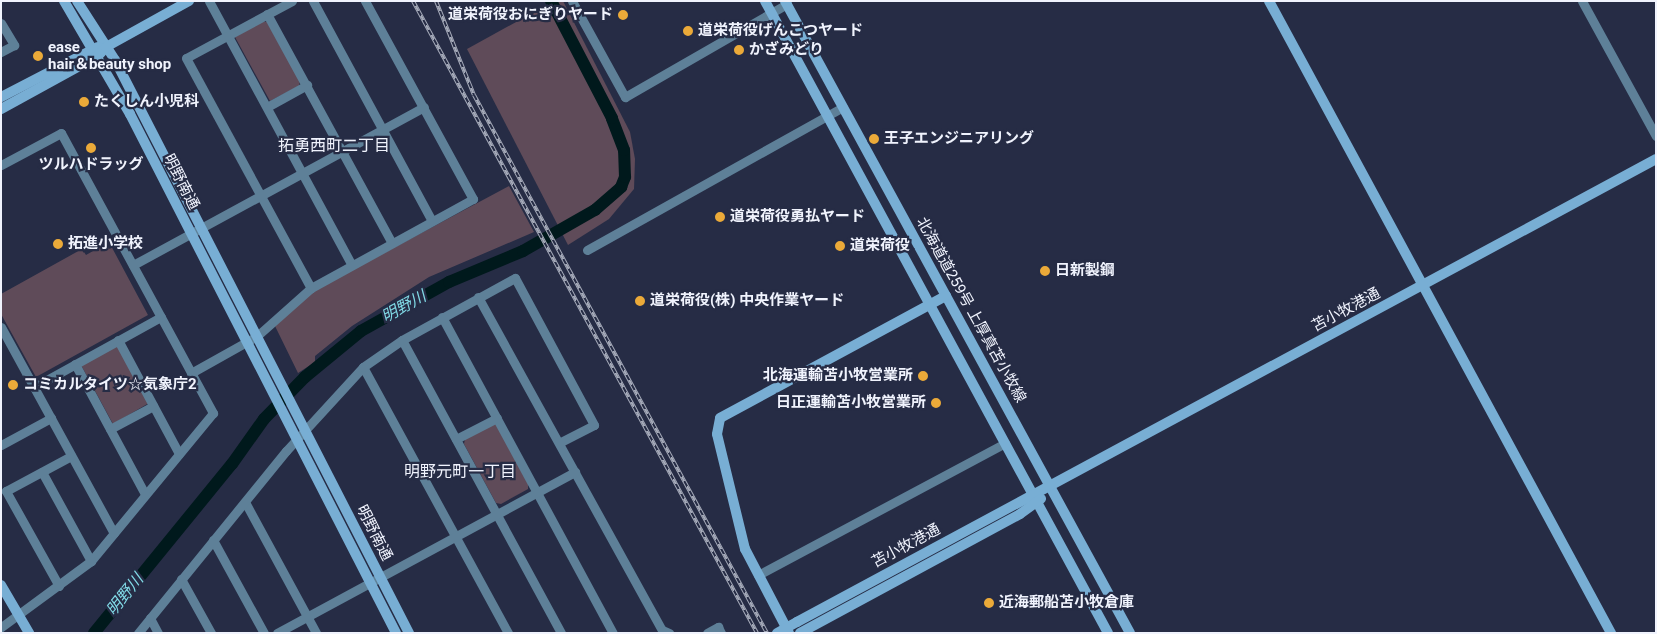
<!DOCTYPE html>
<html>
<head>
<meta charset="utf-8">
<style>
	body { margin:0 }
	#map { position:relative; width:1657px; height:634px; overflow:hidden; background:#262c45; font-family:Roboto,"Noto Sans JP",sans-serif }
	div>[style] { position:absolute }
	[style*='--x'] { left:calc(var(--x)*1px); top:calc(var(--y)*1px); width:calc(var(--w)*1px); rotate:calc(var(--a)*1deg) }
	.green>* { inset:0; background:#5f4b59 }
	.river>* { height:12px; margin:-6px; padding:0 6px; transform-origin:6px; border-radius:6px; background:#00191c }
	.street>* { height:9px; margin:-4.5px; padding:0 4.5px; transform-origin:4.5px; border-radius:4.5px; background:#5e8098 }
	.secondary>* { height:10px; margin:-5px; padding:0 5px; transform-origin:5px; border-radius:5px; background:#78aed4 }
	.rail>* { height:4px; margin-top:-2px; transform-origin:0; background:repeating-linear-gradient(90deg,#262c45 0 5.5px,#a6abba 0 11px); box-sizing:border-box; border-block:1px solid #a6abba }
	.secondary-bridge>* { height:10px; margin:-5px; padding:0 5px; transform-origin:5px; border-radius:5px; background:#78aed4 }
	.dots>* { width:14px; height:14px; translate:-50% -50%; box-sizing:border-box; border:2px solid #262c45; border-radius:50% }
	span { translate:-50% -50%; white-space:nowrap; text-align:center; line-height:1.15; -webkit-text-stroke:4.5px #262c45; paint-order:stroke }
	.poi-label { font-size:15px; color:#f0f3fd; font-weight:700 }
	.right { translate:-100% -50%; text-align:right }
	.left { translate:0 -50%; text-align:left }
	.street-label { font-size:15px; color:#f0f3fd }
	.neighbourhood-label { font-size:16px; color:#f0f3fd }
	.water-label { font-size:16px; color:#81dae6; font-style:italic }
	.frame { position:absolute; inset:0; border:2px solid #f0f3fd; pointer-events:none }
</style>
</head>
<body>
<div id="map">
	<div class="green">
		<i style="clip-path:polygon(554px 1px,563px 1px,630px 132px,635px 159px,634px 189px,609px 219px,568px 245px,467px 49px)"></i>
		<i style="clip-path:polygon(262px 21px,267px 22px,300px 81px,299px 86px,270px 101px,235px 37px)"></i>
		<i style="clip-path:polygon(509px 186px,534px 232px,429px 277px,352px 326px,315px 356px,315px 362px,298px 373px,275px 326px,315px 290px)"></i>
		<i style="clip-path:polygon(109px 242px,148px 315px,36px 377px,1px 314px,1px 294px,82px 249px,86px 255px)"></i>
		<i style="clip-path:polygon(114px 346px,118px 346px,149px 403px,113px 424px,81px 365px)"></i>
		<i style="clip-path:polygon(493px 423px,497px 424px,528px 484px,528px 489px,501px 504px,496px 503px,464px 444px,465px 439px)"></i>
	</div>
	<div class="river">
		<i style="--x:94;--y:633;--w:218;--a:-50.8"></i>
		<i style="--x:232;--y:464;--w:55;--a:-54.6"></i>
		<i style="--x:264;--y:419;--w:59;--a:-45.7"></i>
		<i style="--x:305;--y:377;--w:72;--a:-39.4"></i>
		<i style="--x:361;--y:331;--w:101;--a:-29.1"></i>
		<i style="--x:449;--y:282;--w:80;--a:-22.7"></i>
		<i style="--x:523;--y:251;--w:83;--a:-29.7"></i>
		<i style="--x:595;--y:210;--w:35;--a:-41"></i>
		<i style="--x:621;--y:187;--w:11;--a:-68"></i>
		<i style="--x:625;--y:177;--w:27;--a:-92"></i>
		<i style="--x:624;--y:150;--w:34;--a:-111"></i>
		<i style="--x:612;--y:118;--w:132;--a:-117.5"></i>
	</div>
	<div class="street">
		<i style="--x:209;--y:1;--w:300;--a:61.6"></i>
		<i style="--x:292;--y:1;--w:120;--a:151.7"></i>
		<i style="--x:186;--y:58;--w:262;--a:61.5"></i>
		<i style="--x:313;--y:1;--w:250;--a:61.6"></i>
		<i style="--x:572;--y:1;--w:110;--a:61.1"></i>
		<i style="--x:625;--y:97;--w:187;--a:-29.9"></i>
		<i style="--x:1582;--y:1;--w:154;--a:61.3"></i>
		<i style="--x:267;--y:14;--w:261;--a:61.4"></i>
		<i style="--x:1;--y:23;--w:26;--a:59"></i>
		<i style="--x:14;--y:45;--w:15;--a:152"></i>
		<i style="--x:267;--y:107;--w:46;--a:-28.8"></i>
		<i style="--x:1;--y:165;--w:68;--a:-28.1"></i>
		<i style="--x:61;--y:133;--w:319;--a:61.5"></i>
		<i style="--x:213;--y:413;--w:192;--a:129.5"></i>
		<i style="--x:91;--y:561;--w:112;--a:143.7"></i>
		<i style="--x:587;--y:250;--w:293;--a:-29.2"></i>
		<i style="--x:133;--y:265;--w:331;--a:-28.5"></i>
		<i style="--x:478;--y:297;--w:380;--a:61.1"></i>
		<i style="--x:662;--y:630;--w:8;--a:23"></i>
		<i style="--x:442;--y:317;--w:359;--a:61.6"></i>
		<i style="--x:1;--y:327;--w:235;--a:61.3"></i>
		<i style="--x:118;--y:340;--w:129;--a:61.8"></i>
		<i style="--x:402;--y:340;--w:333;--a:61.5"></i>
		<i style="--x:75;--y:364;--w:148;--a:61.7"></i>
		<i style="--x:363;--y:367;--w:303;--a:61.4"></i>
		<i style="--x:191;--y:373;--w:76;--a:-29.3"></i>
		<i style="--x:257;--y:336;--w:72;--a:-41.6"></i>
		<i style="--x:311;--y:288;--w:185;--a:-28.8"></i>
		<i style="--x:473;--y:199;--w:226;--a:-118.6"></i>
		<i style="--x:34;--y:387;--w:145;--a:-28.9"></i>
		<i style="--x:110;--y:429;--w:49;--a:-28.1"></i>
		<i style="--x:456;--y:439;--w:46;--a:-27.1"></i>
		<i style="--x:1;--y:445;--w:57;--a:-28.4"></i>
		<i style="--x:42;--y:472;--w:102;--a:61.2"></i>
		<i style="--x:245;--y:502;--w:149;--a:61.5"></i>
		<i style="--x:213;--y:540;--w:106;--a:61.3"></i>
		<i style="--x:758;--y:575;--w:280;--a:-28.1"></i>
		<i style="--x:181;--y:579;--w:62;--a:60.9"></i>
		<i style="--x:59;--y:586;--w:109;--a:-119.2"></i>
		<i style="--x:6;--y:491;--w:74;--a:-28.3"></i>
		<i style="--x:150;--y:618;--w:17;--a:62"></i>
		<i style="--x:138;--y:633;--w:235;--a:-50.9"></i>
		<i style="--x:286;--y:451;--w:114;--a:-47.5"></i>
		<i style="--x:363;--y:367;--w:47;--a:-34.7"></i>
		<i style="--x:402;--y:340;--w:129;--a:-28.8"></i>
		<i style="--x:515;--y:278;--w:167;--a:61.7"></i>
		<i style="--x:594;--y:425;--w:39;--a:153"></i>
		<i style="--x:277;--y:633;--w:339;--a:-28.4"></i>
		<i style="--x:707;--y:633;--w:13;--a:-29"></i>
		<i style="--x:718;--y:627;--w:7;--a:63"></i>
	</div>
	<div class="secondary">
		<i style="--x:64;--y:1;--w:131;--a:59.7"></i>
		<i style="--x:130;--y:114;--w:583;--a:62.86"></i>
		<i style="--x:77;--y:1;--w:70;--a:57.2"></i>
		<i style="--x:115;--y:60;--w:644;--a:62.84"></i>
		<i style="--x:765;--y:1;--w:719;--a:61.51"></i>
		<i style="--x:785;--y:1;--w:720;--a:61.37"></i>
		<i style="--x:1269;--y:1;--w:719;--a:61.58"></i>
		<i style="--x:1;--y:97;--w:109;--a:-27.3"></i>
		<i style="--x:1;--y:109;--w:111;--a:-28.7"></i>
		<i style="--x:98;--y:56;--w:12;--a:-48"></i>
		<i style="--x:106;--y:47;--w:95;--a:-29"></i>
		<i style="--x:1;--y:585;--w:56;--a:59.7"></i>
		<i style="--x:797;--y:622;--w:976;--a:-28.32"></i>
		<i style="--x:789;--y:633;--w:95;--a:-117.6"></i>
		<i style="--x:745;--y:549;--w:118;--a:-103.7"></i>
		<i style="--x:717;--y:434;--w:16;--a:-79"></i>
		<i style="--x:720;--y:418;--w:257;--a:-28.4"></i>
		<i style="--x:800;--y:633;--w:250;--a:-28.4"></i>
		<i style="--x:1020;--y:514;--w:26;--a:-36"></i>
	</div>
	<div class="rail">
		<i style="--x:413;--y:1;--w:720;--a:61.44"></i>
		<i style="--x:436;--y:1;--w:101;--a:68"></i>
		<i style="--x:474;--y:95;--w:613;--a:61.43"></i>
	</div>
	<div class="secondary-bridge">
		<i style="--x:777;--y:633;--w:23;--a:-29"></i>
	</div>
	<div class="dots">
		<i style="left:623px;top:15px;background:#ebaa39"></i>
		<i style="left:688px;top:31px;background:#ebaa39"></i>
		<i style="left:739px;top:50px;background:#ebaa39"></i>
		<i style="left:38px;top:56px;background:#ebaa39"></i>
		<i style="left:84px;top:102px;background:#ebaa39"></i>
		<i style="left:874px;top:139px;background:#ebaa39"></i>
		<i style="left:91px;top:148px;background:#ebaa39"></i>
		<i style="left:720px;top:217px;background:#ebaa39"></i>
		<i style="left:58px;top:244px;background:#ebaa39"></i>
		<i style="left:840px;top:246px;background:#ebaa39"></i>
		<i style="left:1045px;top:271px;background:#ebaa39"></i>
		<i style="left:640px;top:301px;background:#ebaa39"></i>
		<i style="left:923px;top:376px;background:#ebaa39"></i>
		<i style="left:13px;top:385px;background:#ebaa39"></i>
		<i style="left:936px;top:403px;background:#ebaa39"></i>
		<i style="left:989px;top:603px;background:#ebaa39"></i>
	</div>
	<div class="poi-label">
		<span class="right" style="left:613px;top:15px">道栄荷役おにぎりヤード</span>
		<span class="left" style="left:698px;top:31px">道栄荷役げんこつヤード</span>
		<span class="left" style="left:48px;top:56px">ease<br>hair＆beauty shop</span>
		<span class="left" style="left:749px;top:50px">かざみどり</span>
		<span class="left" style="left:94px;top:102px">たくしん小児科</span>
		<span class="left" style="left:884px;top:139px">王子エンジニアリング</span>
		<span style="left:91px;top:165px">ツルハドラッグ</span>
		<span class="left" style="left:730px;top:217px">道栄荷役勇払ヤード</span>
		<span class="left" style="left:68px;top:244px">拓進小学校</span>
		<span class="left" style="left:850px;top:246px">道栄荷役</span>
		<span class="left" style="left:1055px;top:271px">日新製鋼</span>
		<span class="left" style="left:650px;top:301px">道栄荷役(株) 中央作業ヤード</span>
		<span class="right" style="left:913px;top:376px">北海運輸苫小牧営業所</span>
		<span class="left" style="left:23px;top:385px">コミカルタイツ☆気象庁2</span>
		<span class="right" style="left:926px;top:403px">日正運輸苫小牧営業所</span>
		<span class="left" style="left:999px;top:603px">近海郵船苫小牧倉庫</span>
	</div>
	<div class="street-label">
		<span style="left:181px;top:182px;rotate:63deg">明野南通</span>
		<span style="left:971px;top:310px;rotate:61deg">北海道道259号 上厚真苫小牧線</span>
		<span style="left:1346px;top:310px;rotate:-28deg">苫小牧港通</span>
		<span style="left:374px;top:533px;rotate:63deg">明野南通</span>
		<span style="left:906px;top:546px;rotate:-28deg">苫小牧港通</span>
	</div>
	<div class="neighbourhood-label">
		<span style="left:334px;top:146px">拓勇西町二丁目</span>
		<span style="left:460px;top:472px">明野元町一丁目</span>
	</div>
	<div class="water-label">
		<span style="left:404px;top:307px;rotate:-29deg">明野川</span>
		<span style="left:125px;top:595px;rotate:-51deg">明野川</span>
	</div>
	<div class="frame"></div>
</div>
</body>
</html>
